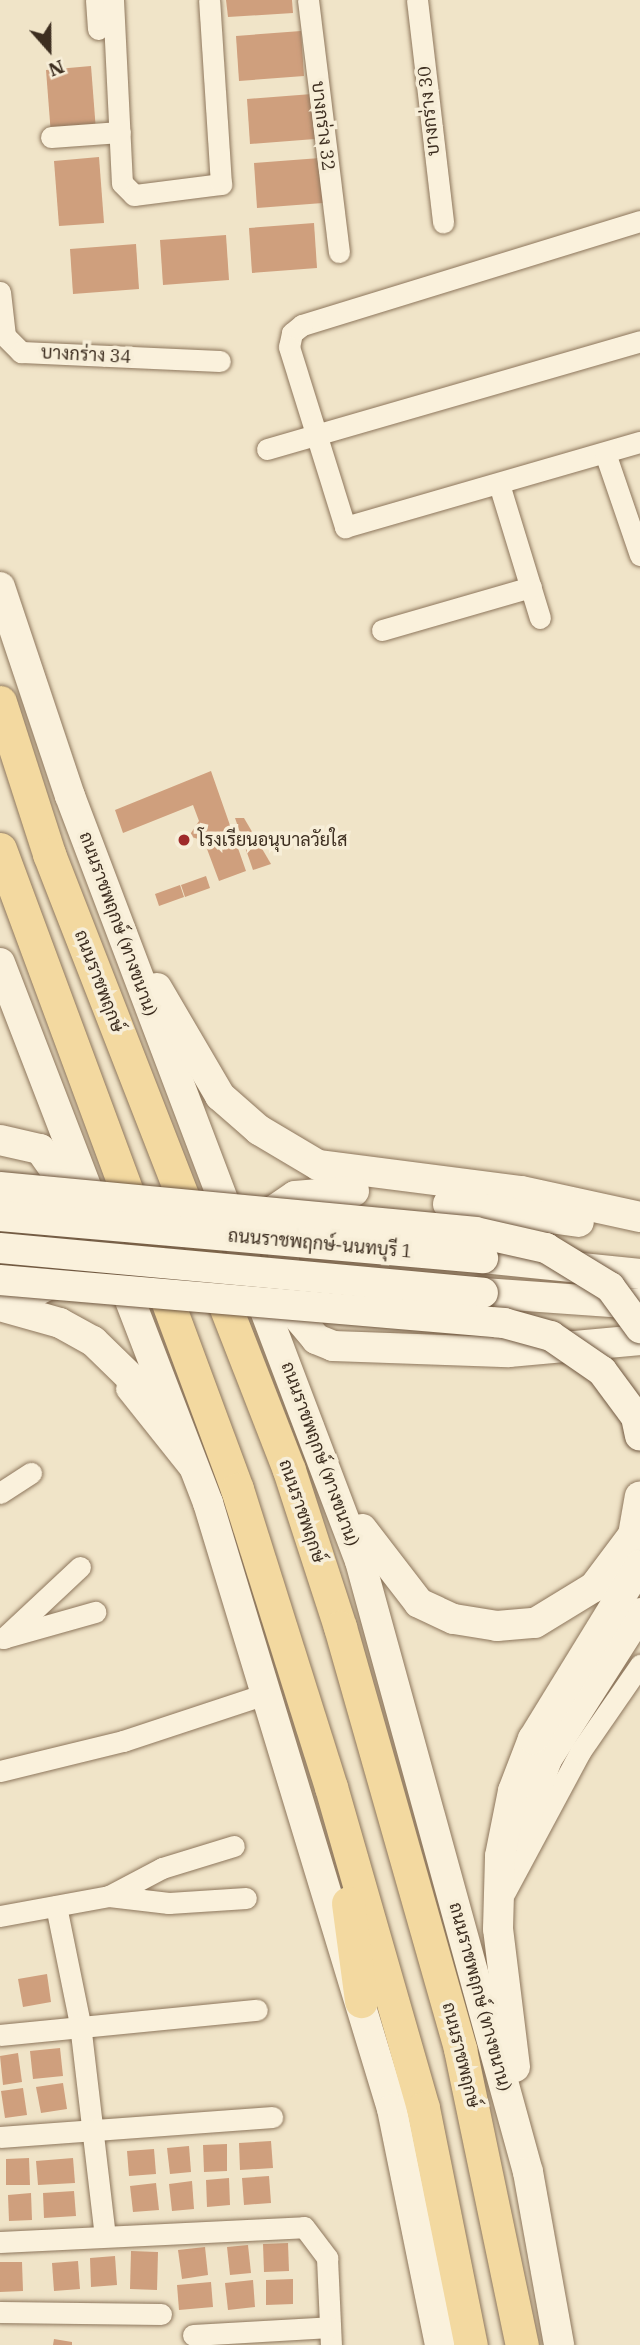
<!DOCTYPE html>
<html>
<head>
<meta charset="utf-8">
<style>
	body { margin:0 }
	#map { position:relative; width:640px; height:2345px; overflow:hidden; background:#f0e4c8; font-family:"IBM Plex Serif",Sarabun,serif }
	div>[style] { position:absolute }
	[style*='--x'] { left:calc(var(--x)*1px); top:calc(var(--y)*1px); width:calc(var(--w)*1px); rotate:calc(var(--a)*1deg) }
	.building>* { inset:0; background:#cf9f7d }
	.roads { filter:drop-shadow(0 0 2px #8d765c) drop-shadow(0 0 2px #8d765c) }
	.minor>* { height:21px; margin:-10.5px; padding:0 10.5px; transform-origin:10.5px; border-radius:10.5px; background:#faf1dc }
	.secondary>* { height:30px; margin:-15px; padding:0 15px; transform-origin:15px; border-radius:15px; background:#faf1dc }
	.primary>* { height:33px; margin:-16.5px; padding:0 16.5px; transform-origin:16.5px; border-radius:16.5px; background:#f3d9a0 }
	.bridges { filter:drop-shadow(0 0 2px #6f573f) drop-shadow(0 0 2px #6f573f) }
	.secondary-bridge>* { height:30px; margin:-15px; padding:0 15px; transform-origin:15px; border-radius:15px; background:#faf1dc }
	.dots>* { width:19px; height:19px; translate:-50% -50%; box-sizing:border-box; border:4px solid #f7eed8; border-radius:50% }
	span { translate:-50% -50%; white-space:nowrap; text-align:center; line-height:1.15; -webkit-text-stroke:7px #f7eed8; paint-order:stroke }
	.street-label { font-size:18px; color:#3d2e20 }
	.poi-label { font-size:18px; color:#3d2e20 }
	.left { translate:0 -50%; text-align:left }
	.north { position:absolute; left:14px; top:14px; width:70px; height:70px; -webkit-text-stroke:5px #f7eed8; paint-order:stroke; rotate:159deg; font-size:19px; font-weight:700; line-height:28px; text-align:center; color:#3d2e20 }
	.north::after { content:''; display:block; margin:auto; width:24px; height:32px; background:#3d2e20; clip-path:polygon(50% 0,100% 100%,50% 72%,0 100%) }
</style>
</head>
<body>
<div id="map">
	<div class="building">
		<i style="clip-path:polygon(226px 0,292px 0,293px 13px,228px 17px)"></i>
		<i style="clip-path:polygon(301px 31px,304px 76px,239px 81px,236px 36px)"></i>
		<i style="clip-path:polygon(91px 66px,96px 131px,51px 135px,46px 70px)"></i>
		<i style="clip-path:polygon(312px 94px,315px 139px,250px 144px,247px 99px)"></i>
		<i style="clip-path:polygon(99px 157px,104px 223px,59px 226px,54px 161px)"></i>
		<i style="clip-path:polygon(320px 158px,323px 203px,257px 208px,254px 163px)"></i>
		<i style="clip-path:polygon(314px 223px,317px 268px,252px 273px,249px 228px)"></i>
		<i style="clip-path:polygon(226px 235px,229px 280px,163px 285px,160px 240px)"></i>
		<i style="clip-path:polygon(136px 244px,139px 289px,73px 294px,70px 249px)"></i>
		<i style="clip-path:polygon(211px 771px,246px 871px,219px 881px,204px 841px,189px 836px,199px 821px,193px 805px,123px 833px,115px 810px)"></i>
		<i style="clip-path:polygon(235px 818px,244px 818px,271px 864px,253px 870px)"></i>
		<i style="clip-path:polygon(206px 876px,210px 888px,185px 897px,181px 885px)"></i>
		<i style="clip-path:polygon(180px 885px,184px 897px,159px 906px,155px 894px)"></i>
		<i style="clip-path:polygon(47px 1974px,51px 2002px,23px 2007px,18px 1979px)"></i>
		<i style="clip-path:polygon(60px 2048px,63px 2076px,33px 2079px,30px 2051px)"></i>
		<i style="clip-path:polygon(18px 2053px,22px 2082px,3px 2085px,0 2056px)"></i>
		<i style="clip-path:polygon(63px 2083px,67px 2109px,41px 2113px,36px 2087px)"></i>
		<i style="clip-path:polygon(23px 2088px,27px 2115px,5px 2118px,1px 2091px)"></i>
		<i style="clip-path:polygon(271px 2141px,273px 2168px,240px 2170px,239px 2143px)"></i>
		<i style="clip-path:polygon(227px 2144px,227px 2171px,204px 2172px,203px 2145px)"></i>
		<i style="clip-path:polygon(189px 2146px,191px 2172px,170px 2174px,167px 2148px)"></i>
		<i style="clip-path:polygon(154px 2149px,156px 2174px,129px 2176px,127px 2151px)"></i>
		<i style="clip-path:polygon(29px 2158px,30px 2185px,6px 2185px,6px 2159px)"></i>
		<i style="clip-path:polygon(73px 2158px,75px 2183px,38px 2185px,36px 2161px)"></i>
		<i style="clip-path:polygon(269px 2176px,271px 2203px,244px 2205px,242px 2178px)"></i>
		<i style="clip-path:polygon(229px 2178px,230px 2205px,207px 2207px,206px 2180px)"></i>
		<i style="clip-path:polygon(192px 2181px,194px 2209px,172px 2211px,169px 2184px)"></i>
		<i style="clip-path:polygon(156px 2183px,159px 2210px,133px 2212px,130px 2186px)"></i>
		<i style="clip-path:polygon(74px 2191px,76px 2216px,44px 2218px,43px 2193px)"></i>
		<i style="clip-path:polygon(31px 2193px,32px 2220px,9px 2221px,8px 2195px)"></i>
		<i style="clip-path:polygon(288px 2243px,289px 2271px,264px 2272px,263px 2244px)"></i>
		<i style="clip-path:polygon(248px 2245px,251px 2273px,230px 2275px,227px 2247px)"></i>
		<i style="clip-path:polygon(205px 2247px,208px 2275px,182px 2279px,178px 2250px)"></i>
		<i style="clip-path:polygon(131px 2251px,158px 2252px,157px 2290px,130px 2289px)"></i>
		<i style="clip-path:polygon(115px 2256px,117px 2285px,91px 2287px,90px 2258px)"></i>
		<i style="clip-path:polygon(78px 2261px,80px 2289px,54px 2291px,52px 2263px)"></i>
		<i style="clip-path:polygon(0 2262px,22px 2262px,23px 2291px,0 2292px)"></i>
		<i style="clip-path:polygon(293px 2279px,293px 2304px,266px 2305px,266px 2280px)"></i>
		<i style="clip-path:polygon(253px 2280px,255px 2307px,228px 2310px,225px 2283px)"></i>
		<i style="clip-path:polygon(211px 2282px,213px 2307px,179px 2310px,177px 2285px)"></i>
		<i style="clip-path:polygon(54px 2339px,72px 2342px,72px 2345px,53px 2345px)"></i>
	</div>
	<div class="roads">
		<div class="minor">
			<i style="--x:96;--y:0;--w:29;--a:86"></i>
			<i style="--x:113;--y:0;--w:183;--a:87.2"></i>
			<i style="--x:122;--y:183;--w:17;--a:45"></i>
			<i style="--x:134;--y:195;--w:88;--a:-7.2"></i>
			<i style="--x:221;--y:184;--w:184;--a:-93.7"></i>
			<i style="--x:308;--y:0;--w:254;--a:83"></i>
			<i style="--x:417;--y:0;--w:224;--a:83.3"></i>
			<i style="--x:51;--y:137;--w:69;--a:-4.1"></i>
			<i style="--x:640;--y:221;--w:354;--a:162.9"></i>
			<i style="--x:302;--y:325;--w:13;--a:141"></i>
			<i style="--x:292;--y:333;--w:14;--a:102"></i>
			<i style="--x:289;--y:347;--w:189;--a:72.7"></i>
			<i style="--x:345;--y:527;--w:307;--a:-16.1"></i>
			<i style="--x:0;--y:292;--w:44;--a:83.5"></i>
			<i style="--x:5;--y:336;--w:23;--a:45"></i>
			<i style="--x:21;--y:352;--w:199;--a:2.6"></i>
			<i style="--x:267;--y:449;--w:388;--a:-16.1"></i>
			<i style="--x:605;--y:453;--w:108;--a:71.1"></i>
			<i style="--x:499;--y:484;--w:140;--a:73"></i>
			<i style="--x:382;--y:630;--w:155;--a:-16.1"></i>
			<i style="--x:126;--y:1389;--w:101;--a:51.4"></i>
			<i style="--x:0;--y:1493;--w:37;--a:-33"></i>
			<i style="--x:3;--y:1638;--w:96;--a:-15.8"></i>
			<i style="--x:4;--y:1638;--w:104;--a:-43.1"></i>
			<i style="--x:0;--y:1771;--w:127;--a:-13.7"></i>
			<i style="--x:123;--y:1741;--w:153;--a:-18.3"></i>
			<i style="--x:505;--y:1892;--w:159;--a:-61.8"></i>
			<i style="--x:580;--y:1752;--w:106;--a:-55.4"></i>
			<i style="--x:109;--y:1896;--w:60;--a:6.7"></i>
			<i style="--x:169;--y:1903;--w:77;--a:-3.7"></i>
			<i style="--x:56;--y:1906;--w:120;--a:78.5"></i>
			<i style="--x:80;--y:2024;--w:213;--a:83.3"></i>
			<i style="--x:0;--y:1916;--w:111;--a:-10.4"></i>
			<i style="--x:109;--y:1896;--w:60;--a:-27.8"></i>
			<i style="--x:162;--y:1868;--w:75;--a:-17"></i>
			<i style="--x:0;--y:2035;--w:258;--a:-5.6"></i>
			<i style="--x:0;--y:2137;--w:273;--a:-4.2"></i>
			<i style="--x:0;--y:2242;--w:304;--a:-2.8"></i>
			<i style="--x:304;--y:2227;--w:39;--a:53"></i>
			<i style="--x:327;--y:2258;--w:87;--a:87.4"></i>
			<i style="--x:0;--y:2312;--w:161;--a:0.7"></i>
			<i style="--x:193;--y:2335;--w:137;--a:-3.3"></i>
		</div>
		<div class="secondary">
			<i style="--x:0;--y:587;--w:220;--a:71.5"></i>
			<i style="--x:70;--y:796;--w:818;--a:69.24"></i>
			<i style="--x:360;--y:1561;--w:634;--a:74.63"></i>
			<i style="--x:528;--y:2172;--w:176;--a:79.8"></i>
			<i style="--x:0;--y:963;--w:579;--a:68.93"></i>
			<i style="--x:208;--y:1503;--w:633;--a:73.11"></i>
			<i style="--x:392;--y:2109;--w:241;--a:78.5"></i>
			<i style="--x:157;--y:988;--w:125;--a:59.7"></i>
			<i style="--x:220;--y:1096;--w:52;--a:41.1"></i>
			<i style="--x:259;--y:1130;--w:69;--a:30.7"></i>
			<i style="--x:318;--y:1165;--w:205;--a:7.3"></i>
			<i style="--x:521;--y:1191;--w:122;--a:12.3"></i>
			<i style="--x:0;--y:1140;--w:41;--a:12.7"></i>
			<i style="--x:40;--y:1149;--w:42;--a:54.8"></i>
			<i style="--x:64;--y:1183;--w:62;--a:91.8"></i>
			<i style="--x:62;--y:1245;--w:42;--a:109.3"></i>
			<i style="--x:48;--y:1285;--w:47;--a:153.4"></i>
			<i style="--x:354;--y:1191;--w:59;--a:175.2"></i>
			<i style="--x:295;--y:1196;--w:23;--a:146"></i>
			<i style="--x:276;--y:1209;--w:102;--a:81"></i>
			<i style="--x:292;--y:1310;--w:38;--a:50"></i>
			<i style="--x:316;--y:1339;--w:18;--a:22"></i>
			<i style="--x:333;--y:1346;--w:176;--a:2"></i>
			<i style="--x:509;--y:1352;--w:132;--a:-5.2"></i>
			<i style="--x:448;--y:1204;--w:132;--a:7.8"></i>
			<i style="--x:483;--y:1258;--w:158;--a:5.8"></i>
			<i style="--x:483;--y:1293;--w:157;--a:4"></i>
			<i style="--x:0;--y:1306;--w:62;--a:15.8"></i>
			<i style="--x:60;--y:1323;--w:38;--a:29"></i>
			<i style="--x:93;--y:1341;--w:106;--a:44.2"></i>
			<i style="--x:362;--y:1529;--w:93;--a:52.4"></i>
			<i style="--x:419;--y:1603;--w:38;--a:25"></i>
			<i style="--x:454;--y:1619;--w:44;--a:9.2"></i>
			<i style="--x:497;--y:1626;--w:38;--a:-5"></i>
			<i style="--x:535;--y:1623;--w:69;--a:-31.4"></i>
			<i style="--x:594;--y:1587;--w:65;--a:-53.1"></i>
			<i style="--x:633;--y:1535;--w:39;--a:-80"></i>
			<i style="--x:519;--y:1836;--w:82;--a:-70"></i>
			<i style="--x:547;--y:1759;--w:173;--a:-57.5"></i>
			<i style="--x:515;--y:2067;--w:139;--a:-97"></i>
			<i style="--x:498;--y:1929;--w:73;--a:-88.4"></i>
			<i style="--x:500;--y:1856;--w:66;--a:-78.7"></i>
			<i style="--x:513;--y:1791;--w:56;--a:-69"></i>
			<i style="--x:533;--y:1739;--w:204;--a:-58.4"></i>
		</div>
		<div class="primary">
			<i style="--x:0;--y:702;--w:160;--a:72.1"></i>
			<i style="--x:49;--y:854;--w:661;--a:68.71"></i>
			<i style="--x:289;--y:1470;--w:165;--a:72"></i>
			<i style="--x:340;--y:1627;--w:439;--a:74.1"></i>
			<i style="--x:460;--y:2049;--w:302;--a:78.2"></i>
			<i style="--x:0;--y:849;--w:682;--a:69.68"></i>
			<i style="--x:237;--y:1489;--w:312;--a:72.5"></i>
			<i style="--x:331;--y:1787;--w:334;--a:74"></i>
			<i style="--x:423;--y:2108;--w:242;--a:78.6"></i>
			<i style="--x:348;--y:1903;--w:99;--a:82.4"></i>
		</div>
	</div>
	<div class="bridges">
		<div class="secondary-bridge">
			<i style="--x:0;--y:1187;--w:477;--a:5.4"></i>
			<i style="--x:475;--y:1232;--w:73;--a:12.7"></i>
			<i style="--x:546;--y:1248;--w:75;--a:31.4"></i>
			<i style="--x:610;--y:1287;--w:51;--a:53.8"></i>
			<i style="--x:0;--y:1216;--w:485;--a:5"></i>
			<i style="--x:0;--y:1248;--w:485;--a:5.3"></i>
			<i style="--x:0;--y:1280;--w:506;--a:4.88"></i>
			<i style="--x:504;--y:1323;--w:49;--a:15.5"></i>
			<i style="--x:551;--y:1336;--w:62;--a:34.5"></i>
			<i style="--x:602;--y:1371;--w:57;--a:53.5"></i>
			<i style="--x:636;--y:1417;--w:19;--a:78"></i>
		</div>
	</div>
	<div class="dots">
		<i style="left:184px;top:840px;background:#9e2a2b"></i>
	</div>
	<div class="street-label">
		<span style="left:429px;top:111px;rotate:-96deg">บางกร่าง 30</span>
		<span style="left:323px;top:126px;rotate:83deg">บางกร่าง 32</span>
		<span style="left:86px;top:355px;rotate:3deg">บางกร่าง 34</span>
		<span style="left:118px;top:924px;rotate:70deg">ถนนราชพฤกษ์ (ทางขนาน)</span>
		<span style="left:99px;top:981px;rotate:69deg">ถนนราชพฤกษ์</span>
		<span style="left:320px;top:1244px;rotate:5deg">ถนนราชพฤกษ์-นนทบุรี 1</span>
		<span style="left:320px;top:1454px;rotate:70deg">ถนนราชพฤกษ์ (ทางขนาน)</span>
		<span style="left:302px;top:1511px;rotate:71deg">ถนนราชพฤกษ์</span>
		<span style="left:480px;top:1997px;rotate:75deg">ถนนราชพฤกษ์ (ทางขนาน)</span>
		<span style="left:461px;top:2055px;rotate:76deg">ถนนราชพฤกษ์</span>
	</div>
	<div class="poi-label">
		<span class="left" style="left:198px;top:840px">โรงเรียนอนุบาลวัยใส</span>
	</div>
	<div class="north">N</div>
</div>
</body>
</html>
